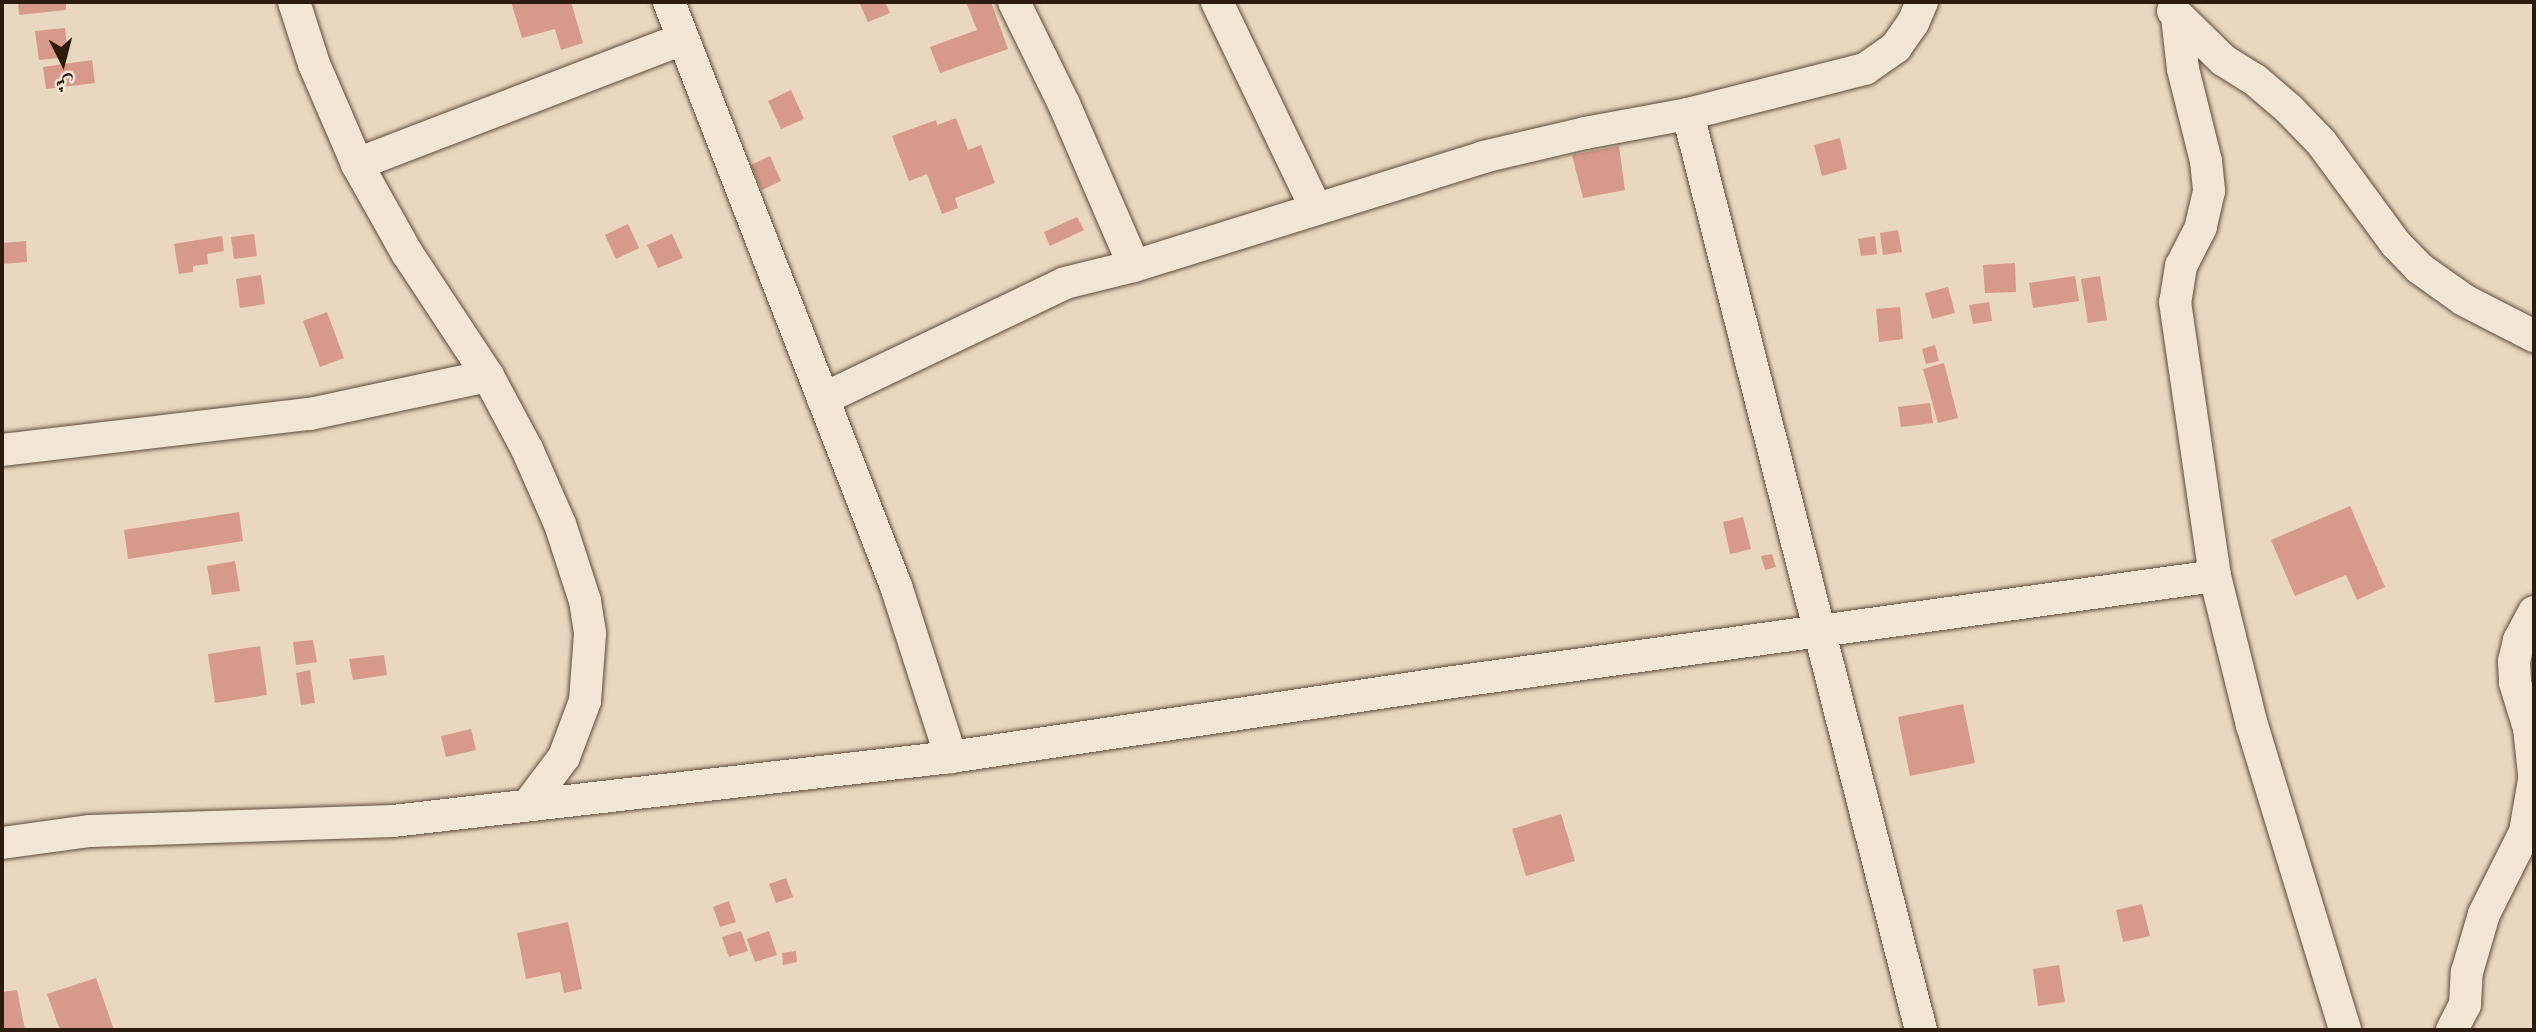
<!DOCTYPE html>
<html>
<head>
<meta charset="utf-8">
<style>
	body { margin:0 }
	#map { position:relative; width:2536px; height:1032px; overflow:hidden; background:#e9d7bf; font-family:Cardo,Amiri,serif }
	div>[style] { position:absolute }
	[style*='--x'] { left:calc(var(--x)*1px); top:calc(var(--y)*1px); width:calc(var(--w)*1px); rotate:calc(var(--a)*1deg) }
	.building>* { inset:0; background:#d79989 }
	.roads { filter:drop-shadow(0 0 2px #5d4a3b) drop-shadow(0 0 2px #5d4a3b) }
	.street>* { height:32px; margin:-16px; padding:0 16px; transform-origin:16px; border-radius:16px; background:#f1e5d5 }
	span { translate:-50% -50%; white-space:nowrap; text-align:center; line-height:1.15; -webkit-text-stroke:5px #f1e5d5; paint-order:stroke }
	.frame { position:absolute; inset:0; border:4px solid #2e1b0f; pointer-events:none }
	.north { position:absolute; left:28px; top:28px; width:70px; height:70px; -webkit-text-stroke:5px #f1e5d5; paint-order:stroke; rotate:174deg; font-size:19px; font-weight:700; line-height:28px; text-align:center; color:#2e1b0f }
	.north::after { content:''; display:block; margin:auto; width:24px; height:32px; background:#2e1b0f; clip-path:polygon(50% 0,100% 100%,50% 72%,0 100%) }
</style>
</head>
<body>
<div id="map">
	<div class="building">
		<i style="clip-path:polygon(18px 2px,66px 2px,66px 10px,19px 15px)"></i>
		<i style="clip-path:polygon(511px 2px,571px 2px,583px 43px,561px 50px,555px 29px,522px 38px)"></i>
		<i style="clip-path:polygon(859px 2px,885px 2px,890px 13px,868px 22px)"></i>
		<i style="clip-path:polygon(966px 2px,991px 2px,1008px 49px,940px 73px,930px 47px,977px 30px)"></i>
		<i style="clip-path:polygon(65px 28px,68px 57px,39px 60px,35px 31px)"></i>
		<i style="clip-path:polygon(92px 60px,95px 83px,46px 89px,43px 67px)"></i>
		<i style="clip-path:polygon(791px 90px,804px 119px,781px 129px,768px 101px)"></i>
		<i style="clip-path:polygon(956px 118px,968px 150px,981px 145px,995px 183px,955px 198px,958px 208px,942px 214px,927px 174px,909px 181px,892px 136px,936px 120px,937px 125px)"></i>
		<i style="clip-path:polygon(1840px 138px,1847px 169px,1822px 176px,1814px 145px)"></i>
		<i style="clip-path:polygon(1619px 146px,1625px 190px,1583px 198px,1572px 155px)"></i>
		<i style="clip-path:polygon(770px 156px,781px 181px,762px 190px,751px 165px)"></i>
		<i style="clip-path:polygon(1077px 217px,1084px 230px,1050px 246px,1044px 232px)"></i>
		<i style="clip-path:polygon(628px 224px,639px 248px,616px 259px,605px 235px)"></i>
		<i style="clip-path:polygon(1898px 230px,1902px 252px,1883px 255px,1880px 233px)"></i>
		<i style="clip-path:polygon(254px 234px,257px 256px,234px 259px,231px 237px)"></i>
		<i style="clip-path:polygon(672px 234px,683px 258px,658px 268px,647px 245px)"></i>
		<i style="clip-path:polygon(222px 236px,224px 251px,207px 254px,208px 264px,193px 266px,193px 272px,179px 274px,174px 244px)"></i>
		<i style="clip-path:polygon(1875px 236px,1877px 254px,1861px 256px,1858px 239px)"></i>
		<i style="clip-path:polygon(26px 241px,27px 262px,2px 264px,2px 243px)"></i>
		<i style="clip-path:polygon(2015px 263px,2016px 292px,1985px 293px,1983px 265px)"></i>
		<i style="clip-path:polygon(261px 275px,265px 304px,240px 308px,236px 279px)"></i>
		<i style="clip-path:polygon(2075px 276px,2079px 301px,2033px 308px,2029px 283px)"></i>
		<i style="clip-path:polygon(2100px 276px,2107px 320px,2088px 323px,2081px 279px)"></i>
		<i style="clip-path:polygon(1948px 287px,1955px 313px,1932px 319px,1925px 293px)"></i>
		<i style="clip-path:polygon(1989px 302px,1992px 321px,1973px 324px,1969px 305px)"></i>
		<i style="clip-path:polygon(1900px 307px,1903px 339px,1879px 342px,1876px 309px)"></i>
		<i style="clip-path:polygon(327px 312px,344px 358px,320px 367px,303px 321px)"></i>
		<i style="clip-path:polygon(1935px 345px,1939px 361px,1926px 364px,1922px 349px)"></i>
		<i style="clip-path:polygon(1944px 363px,1958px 418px,1938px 423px,1923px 369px)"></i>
		<i style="clip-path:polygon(1930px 403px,1933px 423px,1901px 427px,1898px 407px)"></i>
		<i style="clip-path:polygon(2350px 506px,2385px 587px,2357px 600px,2346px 575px,2295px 596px,2271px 540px)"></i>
		<i style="clip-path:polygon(239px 512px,243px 541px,128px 559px,124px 530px)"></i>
		<i style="clip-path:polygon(1743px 517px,1751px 549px,1730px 554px,1723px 522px)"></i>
		<i style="clip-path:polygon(1772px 554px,1776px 567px,1765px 570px,1761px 556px)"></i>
		<i style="clip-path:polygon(235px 561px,240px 591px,212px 595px,207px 566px)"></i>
		<i style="clip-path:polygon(313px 640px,317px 662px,296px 665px,293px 642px)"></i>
		<i style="clip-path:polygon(260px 646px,267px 695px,215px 703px,208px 654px)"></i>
		<i style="clip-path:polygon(384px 655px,387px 675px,353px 680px,349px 659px)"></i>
		<i style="clip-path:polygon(310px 670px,315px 703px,301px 705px,296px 673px)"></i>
		<i style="clip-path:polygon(1963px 704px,1975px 763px,1910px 776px,1898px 717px)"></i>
		<i style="clip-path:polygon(471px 729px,476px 750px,446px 757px,441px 736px)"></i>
		<i style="clip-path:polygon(1561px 814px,1575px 861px,1526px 876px,1512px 829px)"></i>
		<i style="clip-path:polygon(786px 878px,793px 897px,776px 903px,769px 884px)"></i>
		<i style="clip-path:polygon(729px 901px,736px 922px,720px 927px,713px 907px)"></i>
		<i style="clip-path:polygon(2142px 904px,2150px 936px,2123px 942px,2116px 910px)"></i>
		<i style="clip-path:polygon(568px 922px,582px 989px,564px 993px,560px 972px,526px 979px,517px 933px)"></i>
		<i style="clip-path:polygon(741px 931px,748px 951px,729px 957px,722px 937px)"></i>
		<i style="clip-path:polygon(769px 931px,777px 955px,755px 962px,747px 939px)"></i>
		<i style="clip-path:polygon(796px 951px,797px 962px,783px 965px,782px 953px)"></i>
		<i style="clip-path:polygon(2059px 965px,2065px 1002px,2038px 1006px,2033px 969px)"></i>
		<i style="clip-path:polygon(96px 978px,114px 1030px,60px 1030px,47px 994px)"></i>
		<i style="clip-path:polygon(17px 990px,25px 1030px,2px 1030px,2px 992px)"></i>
	</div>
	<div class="roads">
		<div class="street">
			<i style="--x:294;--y:2;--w:65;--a:72.1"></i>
			<i style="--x:314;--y:64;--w:109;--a:66.7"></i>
			<i style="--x:357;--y:164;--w:102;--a:60.7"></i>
			<i style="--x:407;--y:253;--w:147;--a:56.6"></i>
			<i style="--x:488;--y:376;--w:83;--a:61.9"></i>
			<i style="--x:527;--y:449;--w:82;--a:66.3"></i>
			<i style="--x:560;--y:524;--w:81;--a:72"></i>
			<i style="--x:585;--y:601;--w:33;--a:81"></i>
			<i style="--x:590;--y:634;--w:67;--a:94.3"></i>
			<i style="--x:585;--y:701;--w:60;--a:110.6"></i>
			<i style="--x:564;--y:757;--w:60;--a:126.9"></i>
			<i style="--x:669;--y:2;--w:627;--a:68.76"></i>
			<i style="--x:896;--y:586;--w:180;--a:72.2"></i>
			<i style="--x:1014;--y:2;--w:114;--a:63.9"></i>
			<i style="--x:1064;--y:104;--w:176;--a:66.6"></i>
			<i style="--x:1217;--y:2;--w:229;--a:64.4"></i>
			<i style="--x:2173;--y:11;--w:70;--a:44.4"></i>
			<i style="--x:2223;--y:60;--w:36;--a:32"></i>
			<i style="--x:2254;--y:79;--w:46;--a:40.6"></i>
			<i style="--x:2289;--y:109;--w:46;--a:45.9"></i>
			<i style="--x:2321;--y:142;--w:127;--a:53.7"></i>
			<i style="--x:2396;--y:244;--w:33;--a:46"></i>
			<i style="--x:2419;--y:268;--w:55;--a:35.4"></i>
			<i style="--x:2464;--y:300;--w:79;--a:27.2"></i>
			<i style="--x:2177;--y:17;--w:52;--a:83.4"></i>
			<i style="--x:2183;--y:69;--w:95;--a:76"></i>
			<i style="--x:2206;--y:161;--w:30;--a:84"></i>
			<i style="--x:2209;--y:191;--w:37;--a:103"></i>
			<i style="--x:2201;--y:227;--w:44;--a:117.1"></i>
			<i style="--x:2181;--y:266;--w:36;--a:99"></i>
			<i style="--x:2175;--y:302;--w:277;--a:81.7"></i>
			<i style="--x:2215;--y:576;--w:154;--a:76.1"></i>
			<i style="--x:2252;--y:725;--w:319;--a:73"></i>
			<i style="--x:1688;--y:114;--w:945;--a:75.73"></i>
			<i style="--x:357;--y:164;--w:348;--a:-21"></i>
			<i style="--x:823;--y:399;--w:268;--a:-25.6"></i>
			<i style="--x:1065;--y:283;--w:71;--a:-13.8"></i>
			<i style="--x:1134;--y:266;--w:366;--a:-17.3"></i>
			<i style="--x:1483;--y:157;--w:105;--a:-13.2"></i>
			<i style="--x:1585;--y:133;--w:105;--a:-10.5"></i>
			<i style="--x:1688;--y:114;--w:183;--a:-14.3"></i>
			<i style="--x:1865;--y:69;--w:38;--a:-35"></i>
			<i style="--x:1896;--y:47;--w:29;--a:-55"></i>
			<i style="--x:1913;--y:23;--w:23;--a:-67"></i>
			<i style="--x:2;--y:450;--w:310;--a:-6.7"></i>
			<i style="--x:310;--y:414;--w:182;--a:-12.1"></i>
			<i style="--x:2534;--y:612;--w:32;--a:118"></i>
			<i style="--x:2519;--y:640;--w:22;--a:103"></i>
			<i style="--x:2514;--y:661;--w:22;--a:87"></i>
			<i style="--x:2515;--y:683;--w:47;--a:72.7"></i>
			<i style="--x:2529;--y:728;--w:46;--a:83.8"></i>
			<i style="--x:2;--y:843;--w:89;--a:-7.8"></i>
			<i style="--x:90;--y:831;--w:303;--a:-1.9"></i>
			<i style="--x:393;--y:821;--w:562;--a:-6.54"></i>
			<i style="--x:951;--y:757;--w:501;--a:-8.5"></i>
			<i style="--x:1446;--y:683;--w:776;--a:-7.92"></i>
			<i style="--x:2452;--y:1030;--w:28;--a:-63"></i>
			<i style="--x:2465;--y:1005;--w:33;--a:-87"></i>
			<i style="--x:2467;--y:972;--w:60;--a:-73.7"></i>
			<i style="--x:2484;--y:914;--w:92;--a:-63.4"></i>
			<i style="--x:2525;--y:832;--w:53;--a:-80.2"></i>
		</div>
	</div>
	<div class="frame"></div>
	<div class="north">ش</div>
</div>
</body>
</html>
